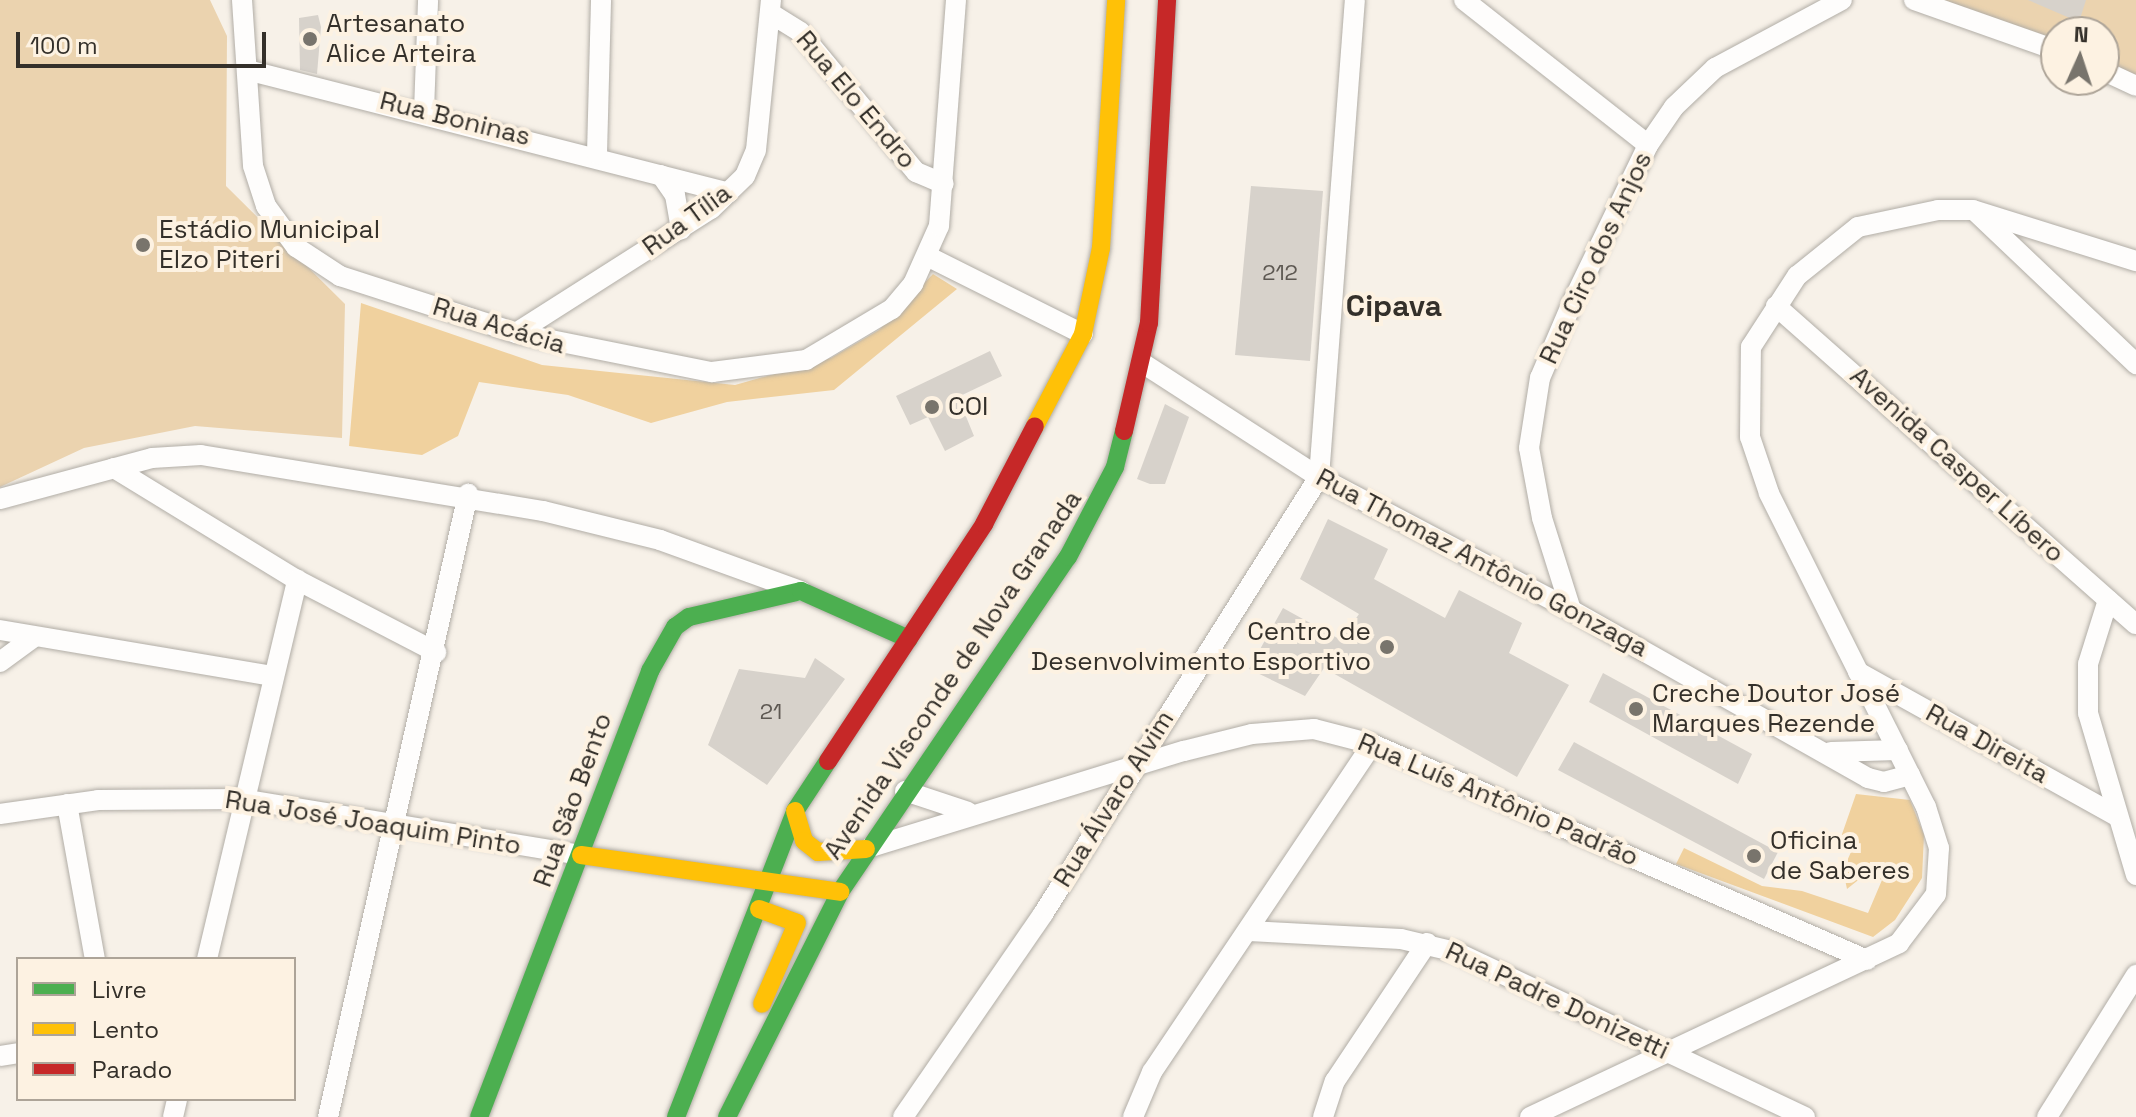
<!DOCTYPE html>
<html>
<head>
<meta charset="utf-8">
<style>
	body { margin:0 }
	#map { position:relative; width:2136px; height:1117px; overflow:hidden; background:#f7f1e8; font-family:"Space Grotesk",sans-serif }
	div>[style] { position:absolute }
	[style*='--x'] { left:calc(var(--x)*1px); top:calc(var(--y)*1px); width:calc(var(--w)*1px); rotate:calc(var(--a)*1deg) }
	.green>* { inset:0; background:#ebd3af }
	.forest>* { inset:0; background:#f0d19e }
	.building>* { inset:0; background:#d7d2cb }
	.roads { filter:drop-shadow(0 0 2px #b1ada6) drop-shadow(0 0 2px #b1ada6) }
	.street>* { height:20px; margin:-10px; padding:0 10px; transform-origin:10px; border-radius:10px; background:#fefdfc }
	.fast>* { height:18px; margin:-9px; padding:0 9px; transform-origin:9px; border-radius:9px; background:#4caf50 }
	.slow>* { height:18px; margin:-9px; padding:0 9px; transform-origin:9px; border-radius:9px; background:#ffc107 }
	.jam>* { height:18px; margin:-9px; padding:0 9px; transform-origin:9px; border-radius:9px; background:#c62828 }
	.dots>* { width:22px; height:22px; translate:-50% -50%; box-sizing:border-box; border:4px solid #fdf2e2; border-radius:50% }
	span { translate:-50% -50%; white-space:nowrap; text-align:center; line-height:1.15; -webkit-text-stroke:8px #fdf2e2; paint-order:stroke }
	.number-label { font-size:22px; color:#5d5852 }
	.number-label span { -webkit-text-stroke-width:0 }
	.poi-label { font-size:26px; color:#34302a }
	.left { translate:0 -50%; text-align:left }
	.right { translate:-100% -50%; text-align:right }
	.street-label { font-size:26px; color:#34302a }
	.quarter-label { font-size:30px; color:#34302a; font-weight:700 }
	.legend { position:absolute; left:16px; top:957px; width:280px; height:144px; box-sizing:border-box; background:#fdf2e2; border:2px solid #ada498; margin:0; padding:10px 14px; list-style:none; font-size:24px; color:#34302a }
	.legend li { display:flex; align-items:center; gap:16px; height:40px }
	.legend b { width:40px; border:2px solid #ada498 }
	.north { position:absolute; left:2040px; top:16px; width:80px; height:80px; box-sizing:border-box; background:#fdf2e2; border:2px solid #ada498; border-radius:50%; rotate:3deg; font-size:22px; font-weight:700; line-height:32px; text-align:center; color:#34302a }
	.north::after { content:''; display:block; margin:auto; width:28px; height:36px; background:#78746c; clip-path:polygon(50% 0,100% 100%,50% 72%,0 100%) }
	.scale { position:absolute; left:16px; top:32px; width:250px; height:36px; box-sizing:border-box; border:4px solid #34302a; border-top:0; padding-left:10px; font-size:24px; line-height:28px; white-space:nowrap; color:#34302a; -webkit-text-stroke:6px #fdf2e2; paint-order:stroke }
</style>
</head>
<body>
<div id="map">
	<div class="green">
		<i style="clip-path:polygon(0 0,210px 0,227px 36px,226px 186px,345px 304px,342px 438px,195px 426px,84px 448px,0 487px)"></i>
		<i style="clip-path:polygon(1939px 0,2136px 0,2136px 83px,2104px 68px,2104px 32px,2056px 32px,2056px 48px)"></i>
	</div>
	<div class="forest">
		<i style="clip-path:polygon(933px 274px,957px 289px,834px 390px,727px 402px,651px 423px,568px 395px,479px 382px,458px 436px,422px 455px,349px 446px,361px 303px,542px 365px,735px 385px,831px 358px,879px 330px)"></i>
		<i style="clip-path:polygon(1856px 794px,1910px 800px,1924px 835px,1922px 878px,1895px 920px,1873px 937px,1676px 864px,1684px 848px,1762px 886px,1802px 891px,1868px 913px,1882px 880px,1867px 873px,1847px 889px,1843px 870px,1851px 852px,1841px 837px)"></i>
	</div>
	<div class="building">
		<i style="clip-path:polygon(2028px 0,2086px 0,2079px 22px)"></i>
		<i style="clip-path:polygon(318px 15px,321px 27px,317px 74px,300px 70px,299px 18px)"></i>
		<i style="clip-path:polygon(1251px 186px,1323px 191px,1310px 361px,1235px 355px)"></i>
		<i style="clip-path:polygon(990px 351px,1002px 376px,958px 397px,974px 436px,945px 451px,928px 417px,910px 425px,896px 396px)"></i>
		<i style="clip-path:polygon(1165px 404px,1189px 417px,1165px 484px,1150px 484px,1137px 479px)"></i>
		<i style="clip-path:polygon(1328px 519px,1388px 549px,1374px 579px,1445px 618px,1459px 590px,1522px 623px,1509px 653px,1569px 685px,1517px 777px,1324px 668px,1305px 696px,1249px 669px,1283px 608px,1341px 640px,1359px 614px,1300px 579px)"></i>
		<i style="clip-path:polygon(815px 658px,845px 679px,767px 785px,708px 745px,739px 669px,805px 678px)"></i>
		<i style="clip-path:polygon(1603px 673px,1752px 754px,1738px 784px,1589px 702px)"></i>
		<i style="clip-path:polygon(1574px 742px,1778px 852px,1764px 879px,1558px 770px)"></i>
	</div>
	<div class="roads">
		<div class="street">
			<i style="--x:242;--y:0;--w:166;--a:86.2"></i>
			<i style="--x:253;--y:166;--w:42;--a:72"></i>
			<i style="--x:266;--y:206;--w:51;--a:53.8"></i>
			<i style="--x:296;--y:247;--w:53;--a:33.4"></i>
			<i style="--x:340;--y:276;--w:185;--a:17.9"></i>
			<i style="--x:516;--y:333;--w:200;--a:11.3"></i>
			<i style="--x:712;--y:372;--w:95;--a:-7.3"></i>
			<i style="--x:806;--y:360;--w:100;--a:-30.7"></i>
			<i style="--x:892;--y:309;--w:33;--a:-50"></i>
			<i style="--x:913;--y:284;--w:64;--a:-65.9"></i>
			<i style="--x:939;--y:226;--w:227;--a:-85.7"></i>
			<i style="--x:1464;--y:0;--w:234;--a:38.2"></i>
			<i style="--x:1914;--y:0;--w:151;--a:19.4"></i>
			<i style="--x:770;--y:13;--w:36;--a:32"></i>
			<i style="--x:800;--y:32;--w:182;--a:50.4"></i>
			<i style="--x:916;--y:172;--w:30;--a:23"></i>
			<i style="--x:247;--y:70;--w:497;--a:14.3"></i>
			<i style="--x:2104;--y:71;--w:35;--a:25"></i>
			<i style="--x:424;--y:111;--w:111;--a:-87.9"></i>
			<i style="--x:597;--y:154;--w:154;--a:-88.5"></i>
			<i style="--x:661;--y:175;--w:24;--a:55"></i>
			<i style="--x:675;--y:195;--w:35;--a:80"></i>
			<i style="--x:1976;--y:212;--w:221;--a:43.5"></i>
			<i style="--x:929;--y:257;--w:172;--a:26.6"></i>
			<i style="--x:1776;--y:306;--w:480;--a:41.5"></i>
			<i style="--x:516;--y:333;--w:231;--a:-32.5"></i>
			<i style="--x:711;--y:209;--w:47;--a:-44.1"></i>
			<i style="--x:745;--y:176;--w:28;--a:-67"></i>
			<i style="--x:756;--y:150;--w:151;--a:-84.3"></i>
			<i style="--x:1144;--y:364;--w:208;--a:32.9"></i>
			<i style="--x:1319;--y:477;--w:285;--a:27.8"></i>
			<i style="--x:1571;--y:610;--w:341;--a:29.5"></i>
			<i style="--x:1868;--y:778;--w:16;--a:14"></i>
			<i style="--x:1884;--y:782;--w:27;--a:-15"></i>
			<i style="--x:114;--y:468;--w:215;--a:31.5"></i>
			<i style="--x:297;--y:580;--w:157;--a:27.4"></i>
			<i style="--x:0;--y:499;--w:157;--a:-15.1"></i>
			<i style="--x:152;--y:458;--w:49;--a:-3.5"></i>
			<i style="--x:201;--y:455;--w:347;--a:9.3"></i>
			<i style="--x:543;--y:511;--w:121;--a:13.9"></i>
			<i style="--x:660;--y:540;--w:150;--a:19.9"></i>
			<i style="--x:2108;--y:600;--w:67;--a:107.4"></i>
			<i style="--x:2088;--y:664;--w:49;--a:90"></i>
			<i style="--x:2088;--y:713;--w:169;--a:73.5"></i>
			<i style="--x:1571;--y:610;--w:96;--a:-107.5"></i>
			<i style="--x:1542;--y:518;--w:71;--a:-100.5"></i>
			<i style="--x:1529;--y:448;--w:71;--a:-81.1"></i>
			<i style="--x:1540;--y:378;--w:82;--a:-66.9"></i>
			<i style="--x:1572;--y:303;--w:175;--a:-64.3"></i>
			<i style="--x:1648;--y:145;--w:46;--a:-55.6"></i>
			<i style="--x:1674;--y:107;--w:57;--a:-43.6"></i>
			<i style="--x:1715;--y:68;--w:144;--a:-28.2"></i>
			<i style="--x:0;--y:630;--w:277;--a:9.6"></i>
			<i style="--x:0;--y:662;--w:42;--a:-36.3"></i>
			<i style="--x:1858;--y:672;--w:296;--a:29.1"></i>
			<i style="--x:1831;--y:752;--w:67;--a:-1.7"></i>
			<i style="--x:905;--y:791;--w:66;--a:18.4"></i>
			<i style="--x:67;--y:804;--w:158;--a:79.8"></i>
			<i style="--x:0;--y:814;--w:99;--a:-8.1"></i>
			<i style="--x:98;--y:800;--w:144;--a:-0.4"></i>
			<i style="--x:242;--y:799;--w:344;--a:9.4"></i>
			<i style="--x:871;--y:847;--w:327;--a:-17.1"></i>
			<i style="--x:1184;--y:751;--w:70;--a:-14"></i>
			<i style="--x:1252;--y:734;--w:62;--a:-4.6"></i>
			<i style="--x:1314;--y:729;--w:60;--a:14.5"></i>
			<i style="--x:1372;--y:744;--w:540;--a:23.57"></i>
			<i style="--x:1249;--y:931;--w:152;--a:3"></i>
			<i style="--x:1401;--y:939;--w:57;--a:13.3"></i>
			<i style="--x:1456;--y:952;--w:386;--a:25.3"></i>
			<i style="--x:207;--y:959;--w:390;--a:-76.6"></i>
			<i style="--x:0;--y:1056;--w:18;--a:-9"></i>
			<i style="--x:173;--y:1117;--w:18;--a:-77"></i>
			<i style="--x:328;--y:1117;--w:639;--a:-77.33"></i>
			<i style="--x:903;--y:1117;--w:247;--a:-55.4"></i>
			<i style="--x:1043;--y:914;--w:517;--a:-57.72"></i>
			<i style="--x:1319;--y:477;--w:478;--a:-85.7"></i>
			<i style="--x:1133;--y:1117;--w:49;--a:-67.1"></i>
			<i style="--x:1152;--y:1072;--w:395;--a:-56.1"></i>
			<i style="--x:1323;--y:1117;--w:38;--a:-72"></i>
			<i style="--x:1335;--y:1081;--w:166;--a:-56.3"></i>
			<i style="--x:1530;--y:1117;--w:408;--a:-25.2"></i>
			<i style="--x:1899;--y:943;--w:61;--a:-52.9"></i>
			<i style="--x:1936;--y:894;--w:46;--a:-86.3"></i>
			<i style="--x:1939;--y:848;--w:43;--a:-107.6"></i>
			<i style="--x:1926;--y:807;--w:351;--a:-116.6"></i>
			<i style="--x:1769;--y:493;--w:59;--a:-108.7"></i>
			<i style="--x:1750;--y:437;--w:90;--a:-89.4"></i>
			<i style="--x:1751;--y:347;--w:85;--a:-57.1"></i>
			<i style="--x:1797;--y:276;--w:78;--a:-38.8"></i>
			<i style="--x:1858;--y:227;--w:82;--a:-12"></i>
			<i style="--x:1938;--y:210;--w:35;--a:0"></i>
			<i style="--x:1973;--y:210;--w:171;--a:17.4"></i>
			<i style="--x:2047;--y:1117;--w:168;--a:-57.9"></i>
		</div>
		<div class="fast">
			<i style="--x:479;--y:1117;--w:478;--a:-69"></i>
			<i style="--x:650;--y:671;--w:51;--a:-60.4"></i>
			<i style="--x:675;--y:627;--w:17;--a:-36"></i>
			<i style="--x:689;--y:617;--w:115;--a:-13.1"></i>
			<i style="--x:801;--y:591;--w:118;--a:24"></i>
			<i style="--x:676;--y:1117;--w:328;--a:-68.7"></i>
			<i style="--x:795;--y:811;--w:60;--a:-56.6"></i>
			<i style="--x:727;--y:1117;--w:252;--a:-63.3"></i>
			<i style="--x:840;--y:892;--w:405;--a:-55.8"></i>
			<i style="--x:1068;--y:557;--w:102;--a:-62.4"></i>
			<i style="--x:1115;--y:467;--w:37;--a:-76"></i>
		</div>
		<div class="slow">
			<i style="--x:1035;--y:426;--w:104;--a:-62.4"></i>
			<i style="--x:1083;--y:334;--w:88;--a:-78.2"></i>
			<i style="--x:1101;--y:248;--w:248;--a:-86.5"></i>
			<i style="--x:795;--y:811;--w:31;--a:73"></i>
			<i style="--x:804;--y:841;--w:18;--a:38"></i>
			<i style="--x:818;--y:852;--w:48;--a:-3.6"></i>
			<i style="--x:581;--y:855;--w:262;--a:8.1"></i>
			<i style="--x:759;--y:909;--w:40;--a:20.2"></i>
			<i style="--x:797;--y:923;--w:88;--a:113.4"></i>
		</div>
		<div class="jam">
			<i style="--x:1124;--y:431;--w:111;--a:-77"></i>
			<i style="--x:1149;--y:323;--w:324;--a:-86.8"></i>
			<i style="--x:828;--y:761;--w:284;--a:-56.6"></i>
			<i style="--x:984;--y:524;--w:110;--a:-62.5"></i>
		</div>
	</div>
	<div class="dots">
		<i style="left:310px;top:39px;background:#78746c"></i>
		<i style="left:143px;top:245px;background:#78746c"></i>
		<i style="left:932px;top:407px;background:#78746c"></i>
		<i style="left:1387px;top:647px;background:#78746c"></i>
		<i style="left:1636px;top:709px;background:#78746c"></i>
		<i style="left:1754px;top:856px;background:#78746c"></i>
	</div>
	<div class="number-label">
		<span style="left:1280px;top:273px">212</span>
		<span style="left:771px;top:712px">21</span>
	</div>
	<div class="poi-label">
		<span class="left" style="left:326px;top:39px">Artesanato<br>Alice Arteira</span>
		<span class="left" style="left:159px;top:245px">Estádio Municipal<br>Elzo Piteri</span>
		<span class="left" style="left:948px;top:407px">COI</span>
		<span class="right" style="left:1371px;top:647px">Centro de<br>Desenvolvimento Esportivo</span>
		<span class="left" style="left:1652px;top:709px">Creche Doutor José<br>Marques Rezende</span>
		<span class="left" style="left:1770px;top:856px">Oficina<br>de Saberes</span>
	</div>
	<div class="street-label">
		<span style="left:856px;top:100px;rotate:50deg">Rua Elo Endro</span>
		<span style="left:455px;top:119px;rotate:14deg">Rua Boninas</span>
		<span style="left:687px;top:220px;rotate:-36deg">Rua Tília</span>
		<span style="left:1596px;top:258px;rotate:-65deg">Rua Ciro dos Anjos</span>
		<span style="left:499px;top:326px;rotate:17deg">Rua Acácia</span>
		<span style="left:1957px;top:465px;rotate:42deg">Avenida Casper Líbero</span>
		<span style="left:1482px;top:563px;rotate:28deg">Rua Thomaz Antônio Gonzaga</span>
		<span style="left:953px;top:675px;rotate:-56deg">Avenida Visconde de Nova Granada</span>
		<span style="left:1987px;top:744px;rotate:29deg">Rua Direita</span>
		<span style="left:1114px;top:799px;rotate:-58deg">Rua Álvaro Alvim</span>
		<span style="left:573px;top:800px;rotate:-70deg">Rua São Bento</span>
		<span style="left:1498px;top:800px;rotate:23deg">Rua Luís Antônio Padrão</span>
		<span style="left:373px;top:823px;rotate:9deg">Rua José Joaquim Pinto</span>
		<span style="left:1557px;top:1001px;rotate:25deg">Rua Padre Donizetti</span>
	</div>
	<div class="quarter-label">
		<span style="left:1394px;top:306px">Cipava</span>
	</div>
	<ul class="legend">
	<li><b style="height:10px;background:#4caf50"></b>Livre</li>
	<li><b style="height:10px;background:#ffc107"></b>Lento</li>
	<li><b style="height:10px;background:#c62828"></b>Parado</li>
	</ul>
	<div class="north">N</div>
	<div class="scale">100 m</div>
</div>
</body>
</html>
